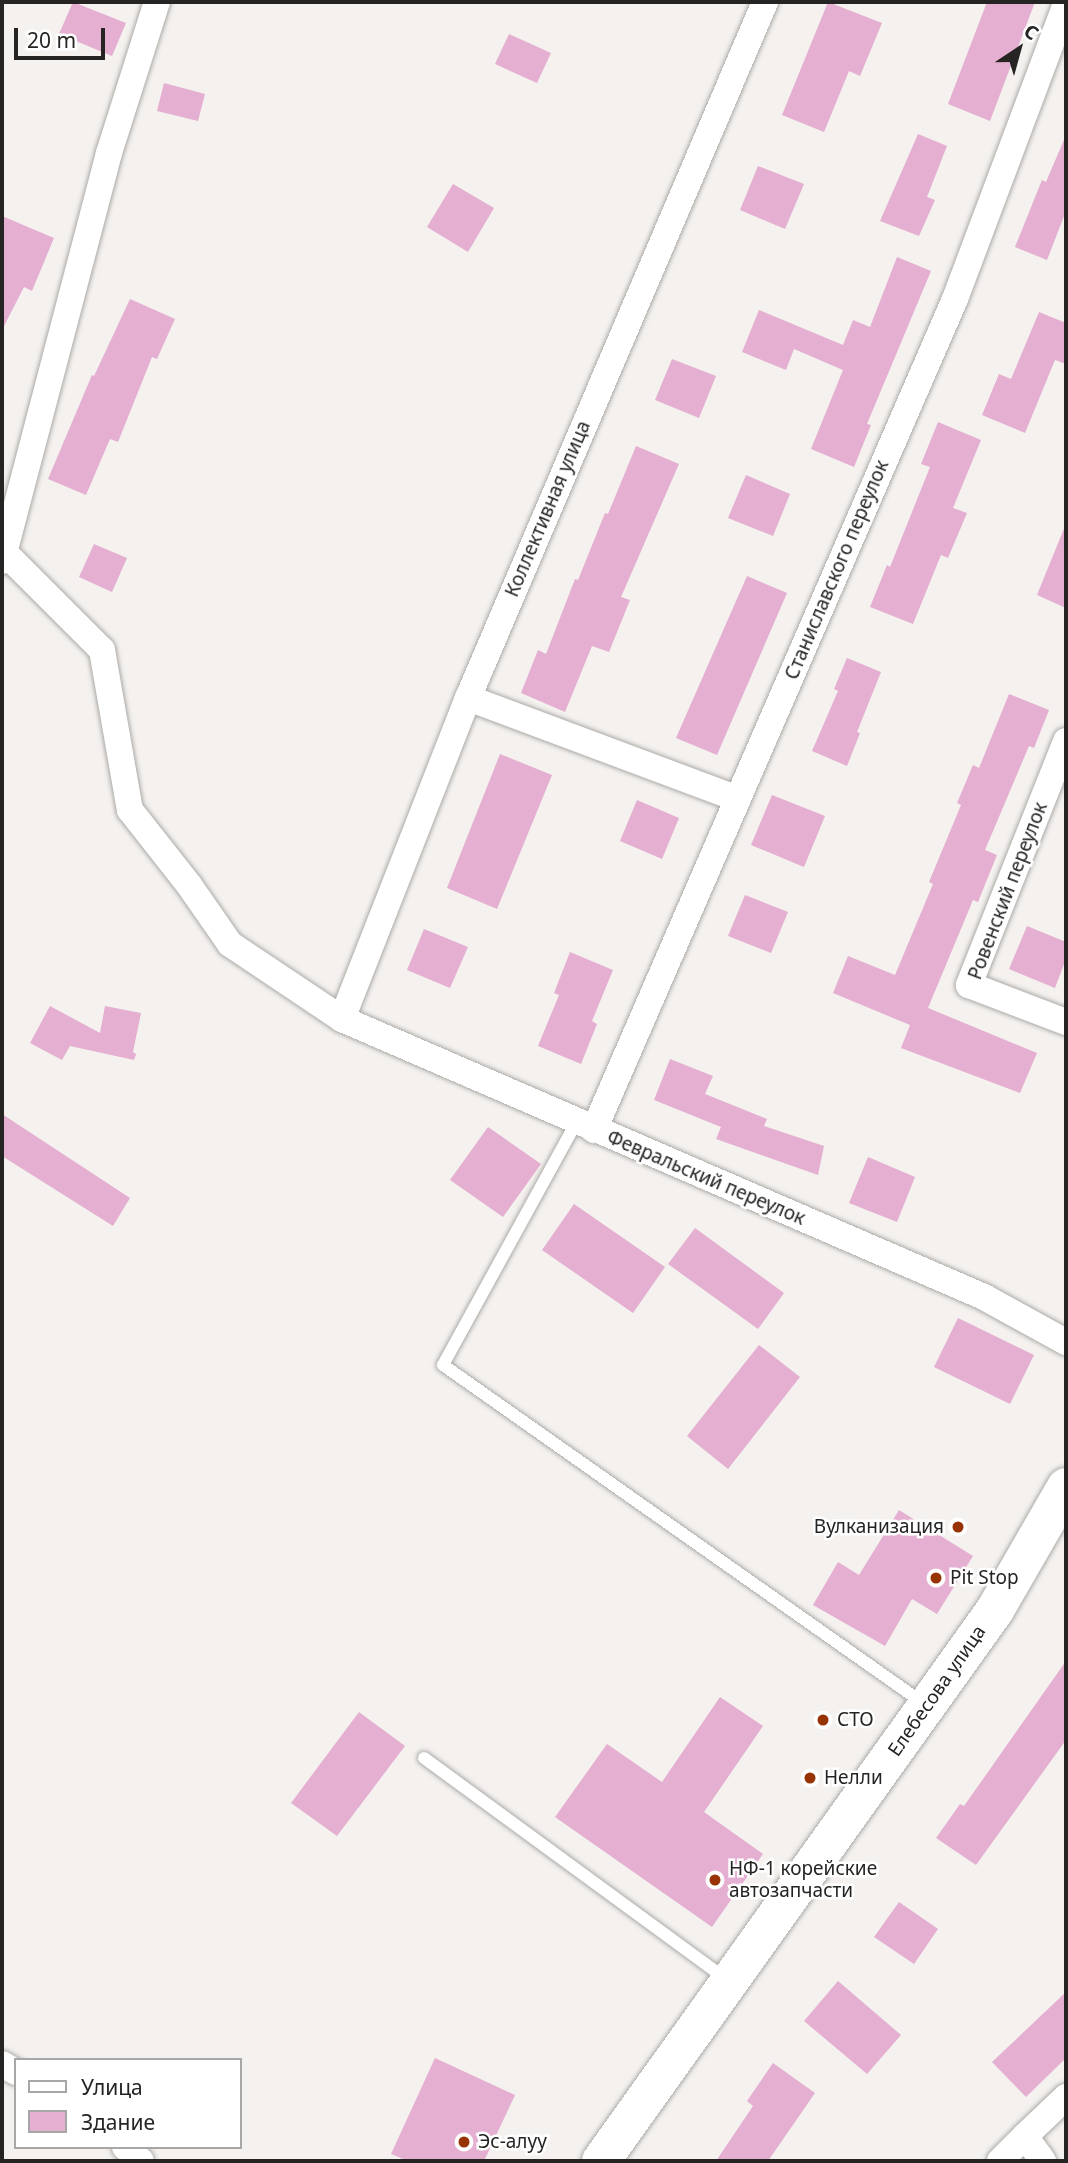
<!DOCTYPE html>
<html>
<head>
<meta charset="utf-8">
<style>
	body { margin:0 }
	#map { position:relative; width:1068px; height:2163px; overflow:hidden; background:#f4f1ef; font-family:"Noto Sans",sans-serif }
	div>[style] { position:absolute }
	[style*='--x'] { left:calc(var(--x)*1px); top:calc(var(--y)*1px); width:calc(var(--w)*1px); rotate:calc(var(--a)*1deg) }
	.building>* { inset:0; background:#e4afd0 }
	.roads { filter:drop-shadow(0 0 2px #acaaa7) drop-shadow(0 0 2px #acaaa7) }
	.lane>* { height:12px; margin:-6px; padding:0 6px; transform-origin:6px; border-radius:6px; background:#fff }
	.street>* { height:26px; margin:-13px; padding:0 13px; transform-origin:13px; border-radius:13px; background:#fff }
	.primary>* { height:38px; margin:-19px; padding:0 19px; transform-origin:19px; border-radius:19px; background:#fff }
	.dots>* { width:19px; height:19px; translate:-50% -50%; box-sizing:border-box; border:4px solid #fff; border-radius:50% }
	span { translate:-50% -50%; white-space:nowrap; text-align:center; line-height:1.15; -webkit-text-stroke:5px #fff; paint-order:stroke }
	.street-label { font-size:19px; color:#252423 }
	.poi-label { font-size:19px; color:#252423 }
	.right { translate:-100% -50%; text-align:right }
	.left { translate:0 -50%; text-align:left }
	.frame { position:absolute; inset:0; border:4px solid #252423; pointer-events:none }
	.legend { position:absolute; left:14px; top:2058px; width:228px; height:91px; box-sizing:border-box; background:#fff; border:2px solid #a8a7a7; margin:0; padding:9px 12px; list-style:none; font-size:21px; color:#252423 }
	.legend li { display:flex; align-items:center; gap:14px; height:35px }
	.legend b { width:35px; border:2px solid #a8a7a7 }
	.north { position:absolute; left:984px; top:14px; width:70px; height:70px; -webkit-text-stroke:5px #fff; paint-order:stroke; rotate:36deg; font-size:19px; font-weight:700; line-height:28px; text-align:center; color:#252423 }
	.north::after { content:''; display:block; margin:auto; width:24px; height:32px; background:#252423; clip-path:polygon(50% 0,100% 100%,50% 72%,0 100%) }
	.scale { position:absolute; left:14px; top:28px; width:91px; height:32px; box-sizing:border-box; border:4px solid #252423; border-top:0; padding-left:9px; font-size:21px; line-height:24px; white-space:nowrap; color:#252423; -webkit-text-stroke:5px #fff; paint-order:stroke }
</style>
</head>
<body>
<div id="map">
	<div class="building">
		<i style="clip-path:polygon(73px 2px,126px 23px,112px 56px,59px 34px)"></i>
		<i style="clip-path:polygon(828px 2px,882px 23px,860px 76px,849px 71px,824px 132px,782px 115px)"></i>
		<i style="clip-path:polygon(987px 2px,1035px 2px,990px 121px,948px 104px)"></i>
		<i style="clip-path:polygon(509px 34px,551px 53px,537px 83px,495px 64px)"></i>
		<i style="clip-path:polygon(164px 83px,205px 94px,198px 121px,157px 111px)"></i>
		<i style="clip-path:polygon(918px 134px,947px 146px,927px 197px,935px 200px,919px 236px,880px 221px)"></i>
		<i style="clip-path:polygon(1066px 135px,1066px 211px,1047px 260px,1015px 247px,1042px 180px,1046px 182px)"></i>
		<i style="clip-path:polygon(758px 166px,804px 184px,785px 229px,740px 210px)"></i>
		<i style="clip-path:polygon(453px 184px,494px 208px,468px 252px,427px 227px)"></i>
		<i style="clip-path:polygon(2px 216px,54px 238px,32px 291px,24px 287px,2px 330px)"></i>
		<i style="clip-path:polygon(897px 257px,931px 271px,867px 424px,871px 425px,854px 467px,811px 449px,843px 370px,794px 349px,786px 370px,742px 352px,759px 310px,843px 345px,853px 320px,870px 327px)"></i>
		<i style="clip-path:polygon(130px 299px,175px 319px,157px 359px,152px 357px,118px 442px,110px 439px,86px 495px,48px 479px,92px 375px,94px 376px)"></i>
		<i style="clip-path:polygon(1039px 312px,1066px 323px,1066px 364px,1055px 360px,1025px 433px,982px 415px,999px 374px,1011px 379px)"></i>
		<i style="clip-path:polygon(672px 359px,716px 376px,699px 418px,655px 400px)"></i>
		<i style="clip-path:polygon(938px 422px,981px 440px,953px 508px,967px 513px,948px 558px,941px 555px,913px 624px,870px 607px,887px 565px,890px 567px,930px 467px,921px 464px)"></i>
		<i style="clip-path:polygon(636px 446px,679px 464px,621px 597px,630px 600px,609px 652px,592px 646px,565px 712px,521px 693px,538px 650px,546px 654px,575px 579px,578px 580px,605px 513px,608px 514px)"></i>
		<i style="clip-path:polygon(746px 475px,790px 494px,773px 536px,728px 518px)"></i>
		<i style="clip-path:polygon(1065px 526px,1066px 526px,1066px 608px,1037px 595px)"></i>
		<i style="clip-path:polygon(94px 544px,127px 558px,112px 592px,79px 577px)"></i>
		<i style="clip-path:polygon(747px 576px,787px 593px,717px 755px,676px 738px)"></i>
		<i style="clip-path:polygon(847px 658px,881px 672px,857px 732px,860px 733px,847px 766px,812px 751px,838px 691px,834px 689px)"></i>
		<i style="clip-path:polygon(1009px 694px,1049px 710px,1034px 748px,1029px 746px,985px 850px,997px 855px,978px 902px,973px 900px,928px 1008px,1037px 1053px,1020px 1093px,901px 1048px,910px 1025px,833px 993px,848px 956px,895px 975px,933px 884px,929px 882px,961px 805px,957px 803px,973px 765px,979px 768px)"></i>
		<i style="clip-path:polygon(500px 754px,552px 775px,497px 909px,447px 888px)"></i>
		<i style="clip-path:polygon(772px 795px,825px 816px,804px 867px,751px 845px)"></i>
		<i style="clip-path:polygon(637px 800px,679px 818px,662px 859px,620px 841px)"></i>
		<i style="clip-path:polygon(745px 895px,788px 912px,771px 953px,728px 936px)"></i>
		<i style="clip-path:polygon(1027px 926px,1066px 942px,1066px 959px,1055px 988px,1009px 969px)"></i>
		<i style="clip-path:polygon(424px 929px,468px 947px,450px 988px,407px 970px)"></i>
		<i style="clip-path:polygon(570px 952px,613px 970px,592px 1021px,597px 1024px,581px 1064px,538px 1046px,559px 995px,554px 993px)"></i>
		<i style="clip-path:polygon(50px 1006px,100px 1033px,105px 1006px,141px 1013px,133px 1052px,136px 1054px,134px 1060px,70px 1046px,62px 1060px,30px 1043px)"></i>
		<i style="clip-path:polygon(670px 1059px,713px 1076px,705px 1094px,767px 1119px,764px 1126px,824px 1146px,818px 1175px,716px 1139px,721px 1127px,654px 1100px)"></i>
		<i style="clip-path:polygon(2px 1114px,130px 1198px,113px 1226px,2px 1156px)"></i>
		<i style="clip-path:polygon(488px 1127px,541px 1164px,503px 1217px,450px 1180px)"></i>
		<i style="clip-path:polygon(868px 1157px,915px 1177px,897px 1222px,849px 1203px)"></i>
		<i style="clip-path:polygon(574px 1204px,665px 1267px,633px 1313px,542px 1250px)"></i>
		<i style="clip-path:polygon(695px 1228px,784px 1293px,758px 1329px,668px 1264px)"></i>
		<i style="clip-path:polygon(958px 1318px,1034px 1355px,1010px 1404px,934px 1367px)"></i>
		<i style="clip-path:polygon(759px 1345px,800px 1377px,728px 1469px,687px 1436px)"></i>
		<i style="clip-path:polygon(899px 1510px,973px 1556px,937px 1614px,912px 1599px,885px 1646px,813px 1605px,838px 1562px,859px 1575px)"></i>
		<i style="clip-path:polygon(1066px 1661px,1066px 1740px,976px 1865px,936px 1838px,960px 1804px,964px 1806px)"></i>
		<i style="clip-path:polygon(720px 1697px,763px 1726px,704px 1812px,763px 1854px,712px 1927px,555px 1817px,607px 1744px,662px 1782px)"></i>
		<i style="clip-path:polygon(359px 1712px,405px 1746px,337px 1836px,291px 1803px)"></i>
		<i style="clip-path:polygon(899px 1902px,938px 1929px,914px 1964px,874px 1937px)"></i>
		<i style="clip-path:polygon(838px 1981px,901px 2035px,867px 2074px,804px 2021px)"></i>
		<i style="clip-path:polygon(1066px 1992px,1066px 2058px,1026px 2097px,992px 2062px)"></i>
		<i style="clip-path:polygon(435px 2058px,515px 2095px,484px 2161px,408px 2161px,391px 2154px)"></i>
		<i style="clip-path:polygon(773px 2063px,815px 2093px,768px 2161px,716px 2161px,753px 2106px,747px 2101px)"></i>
	</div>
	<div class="roads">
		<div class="lane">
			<i style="--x:576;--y:1123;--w:276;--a:118.8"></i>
			<i style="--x:443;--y:1365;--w:587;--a:35.15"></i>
			<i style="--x:424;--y:1758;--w:374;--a:36.2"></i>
		</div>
		<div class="street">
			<i style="--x:5;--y:553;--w:137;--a:45"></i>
			<i style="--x:102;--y:650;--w:162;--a:80.1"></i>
			<i style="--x:130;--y:810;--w:95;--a:51.8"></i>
			<i style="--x:189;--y:885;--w:72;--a:55.2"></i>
			<i style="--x:230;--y:944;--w:135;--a:33.8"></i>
			<i style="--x:342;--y:1019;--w:700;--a:23.41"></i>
			<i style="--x:984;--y:1297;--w:94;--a:28.8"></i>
			<i style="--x:2;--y:561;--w:422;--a:-75.3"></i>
			<i style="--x:109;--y:153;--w:158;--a:-72.4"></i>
			<i style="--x:468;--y:698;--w:288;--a:20.5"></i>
			<i style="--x:1066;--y:741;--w:263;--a:111.7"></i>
			<i style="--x:969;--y:985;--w:104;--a:20.9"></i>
			<i style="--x:342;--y:1019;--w:345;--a:-68.6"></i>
			<i style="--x:468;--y:698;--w:757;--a:-66.89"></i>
			<i style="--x:594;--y:1130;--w:906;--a:-66.52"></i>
			<i style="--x:955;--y:299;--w:315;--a:-69.4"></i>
			<i style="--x:2;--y:2064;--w:16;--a:30"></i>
			<i style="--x:125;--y:2147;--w:21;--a:41"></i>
			<i style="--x:1000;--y:2161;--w:35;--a:-45"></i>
			<i style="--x:1043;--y:2161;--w:31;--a:-126"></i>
			<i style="--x:1025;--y:2136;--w:57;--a:-43.6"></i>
		</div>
		<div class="primary">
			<i style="--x:601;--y:2161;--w:677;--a:-54.43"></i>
			<i style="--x:995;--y:1610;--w:142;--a:-60"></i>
		</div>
	</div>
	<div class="dots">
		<i style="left:958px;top:1527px;background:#983304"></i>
		<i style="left:936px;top:1578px;background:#983304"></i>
		<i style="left:823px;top:1720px;background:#983304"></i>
		<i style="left:810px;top:1778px;background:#983304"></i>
		<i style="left:715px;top:1880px;background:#983304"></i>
		<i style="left:464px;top:2142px;background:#983304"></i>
	</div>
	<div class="street-label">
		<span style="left:548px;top:509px;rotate:-67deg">Коллективная улица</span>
		<span style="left:837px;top:570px;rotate:-67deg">Станиславского переулок</span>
		<span style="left:1008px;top:891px;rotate:-69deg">Ровенский переулок</span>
		<span style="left:706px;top:1178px;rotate:23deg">Февральский переулок</span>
		<span style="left:937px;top:1691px;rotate:-55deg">Елебесова улица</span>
	</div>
	<div class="poi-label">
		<span class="right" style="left:944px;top:1527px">Вулканизация</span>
		<span class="left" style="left:950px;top:1578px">Pit Stop</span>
		<span class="left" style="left:837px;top:1720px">СТО</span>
		<span class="left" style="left:824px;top:1778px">Нелли</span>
		<span class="left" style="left:729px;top:1880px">НФ-1 корейские<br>автозапчасти</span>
		<span class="left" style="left:478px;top:2142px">Эс-алуу</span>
	</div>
	<div class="frame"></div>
	<ul class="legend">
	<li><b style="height:9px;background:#fff"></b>Улица</li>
	<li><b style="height:19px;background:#e4afd0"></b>Здание</li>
	</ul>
	<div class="north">С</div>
	<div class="scale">20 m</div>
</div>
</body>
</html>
